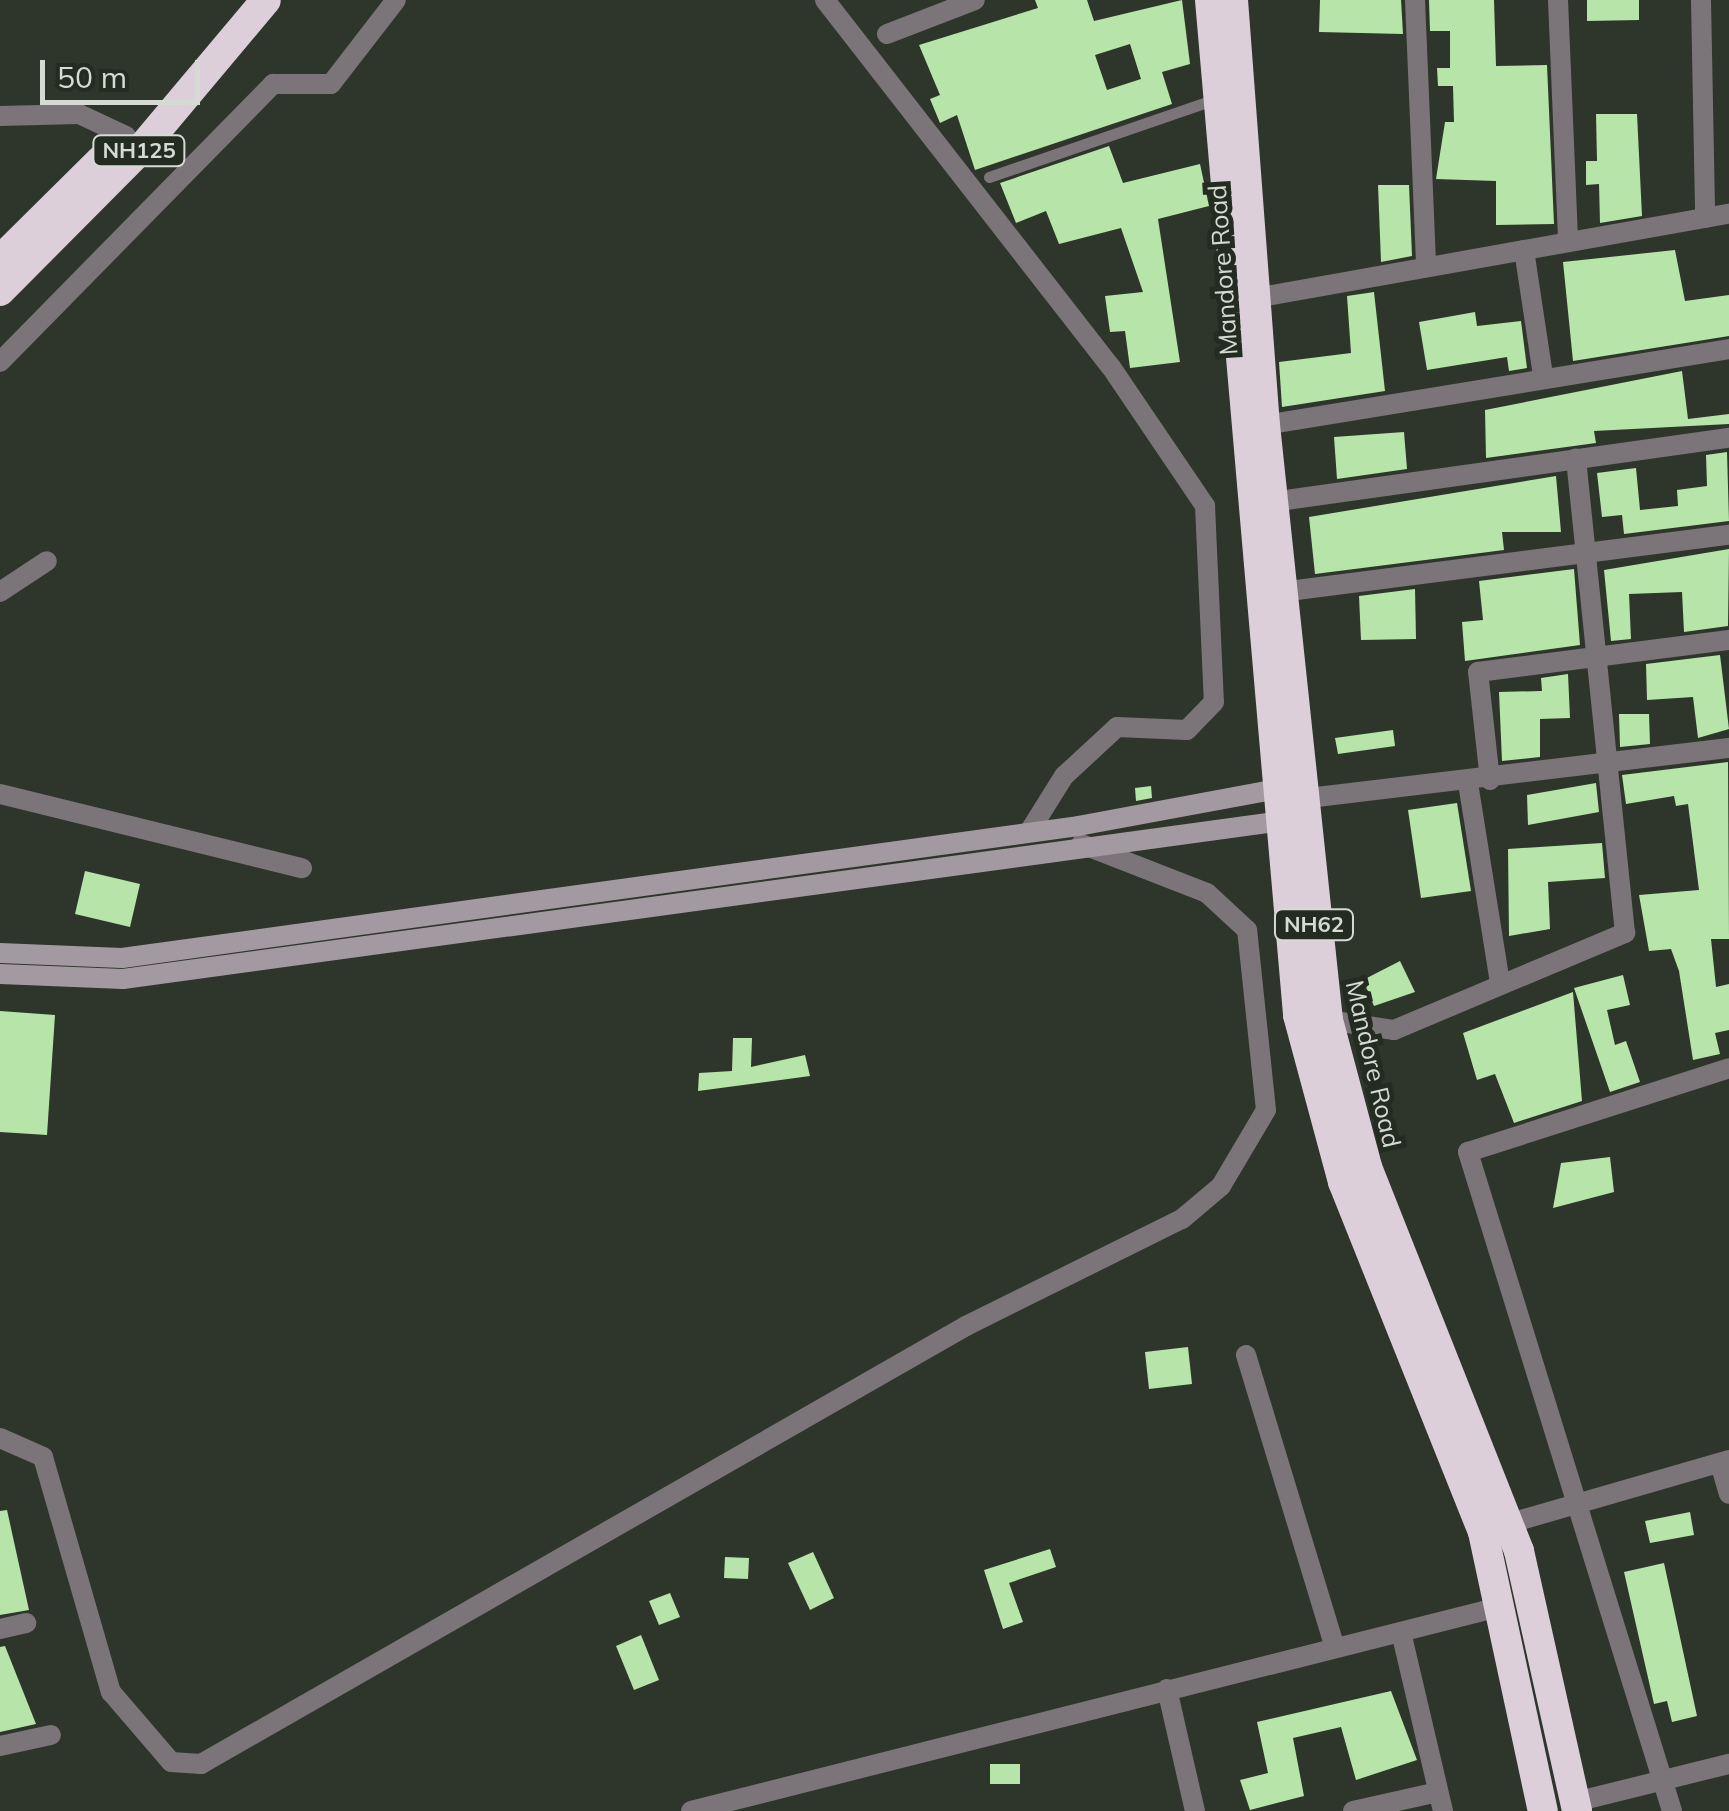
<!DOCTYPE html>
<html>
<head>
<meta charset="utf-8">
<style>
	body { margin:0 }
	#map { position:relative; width:1729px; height:1811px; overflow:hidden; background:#2e362b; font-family:Mulish,sans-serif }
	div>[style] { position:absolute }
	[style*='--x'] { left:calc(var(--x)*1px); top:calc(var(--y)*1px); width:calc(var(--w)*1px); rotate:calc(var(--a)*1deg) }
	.building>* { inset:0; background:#b7e4a9 }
	.lane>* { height:11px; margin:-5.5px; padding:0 5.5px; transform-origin:5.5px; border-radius:5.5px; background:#7b7579 }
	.street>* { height:20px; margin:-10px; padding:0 10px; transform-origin:10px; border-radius:10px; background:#7b7579 }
	.secondary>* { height:20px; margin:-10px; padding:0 10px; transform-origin:10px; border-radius:10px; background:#a399a0 }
	.highway>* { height:30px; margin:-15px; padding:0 15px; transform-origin:15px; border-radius:15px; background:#ddcfda }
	span { translate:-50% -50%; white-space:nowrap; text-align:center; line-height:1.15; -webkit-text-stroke:10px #242c22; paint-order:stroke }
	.shield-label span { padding:2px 8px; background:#242c22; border:2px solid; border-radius:8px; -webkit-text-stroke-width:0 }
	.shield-label { font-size:22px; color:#d5dad3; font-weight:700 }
	.street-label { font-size:25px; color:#d5dad3 }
	.scale { position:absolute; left:40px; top:60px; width:160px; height:45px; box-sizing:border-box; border:5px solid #d5dad3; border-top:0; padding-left:12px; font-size:30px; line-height:35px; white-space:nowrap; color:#d5dad3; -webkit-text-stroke:8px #242c22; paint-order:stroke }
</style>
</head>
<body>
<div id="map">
	<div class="building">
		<i style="clip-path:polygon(evenodd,1035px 0,1087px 0,1094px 21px,1182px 0,1190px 64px,1162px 72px,1172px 104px,975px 170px,957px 115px,940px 123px,930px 99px,940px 95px,919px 45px,1038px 8px,1035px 0,1130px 44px,1141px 79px,1107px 90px,1095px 55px,1130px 44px)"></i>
		<i style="clip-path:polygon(1320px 0,1401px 0,1403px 34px,1319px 32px)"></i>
		<i style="clip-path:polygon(1429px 0,1494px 0,1496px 66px,1547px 65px,1554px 224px,1496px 225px,1496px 181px,1436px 179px,1445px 122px,1454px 122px,1453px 86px,1438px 86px,1437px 68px,1450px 68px,1450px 31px,1430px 31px)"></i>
		<i style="clip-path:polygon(1587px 0,1639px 0,1639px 20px,1587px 21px)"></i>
		<i style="clip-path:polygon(1596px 114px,1637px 114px,1642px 216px,1600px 223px,1599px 184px,1586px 185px,1586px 161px,1597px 161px)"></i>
		<i style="clip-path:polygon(1109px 146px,1123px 183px,1200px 164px,1209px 206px,1158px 219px,1180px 362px,1130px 368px,1125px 331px,1110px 332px,1105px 296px,1143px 292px,1121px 228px,1059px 244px,1046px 211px,1016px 223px,1000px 183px)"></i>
		<i style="clip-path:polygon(1378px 185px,1409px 185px,1412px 256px,1381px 262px)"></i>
		<i style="clip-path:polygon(1675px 250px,1685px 301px,1729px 295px,1729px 336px,1573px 361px,1563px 262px)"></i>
		<i style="clip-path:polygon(1374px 292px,1385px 391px,1282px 407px,1279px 362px,1351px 353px,1347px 296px)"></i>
		<i style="clip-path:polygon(1475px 312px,1477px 326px,1521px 321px,1527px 368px,1509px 371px,1507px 357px,1427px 370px,1419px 322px)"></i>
		<i style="clip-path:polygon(1682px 371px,1688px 419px,1729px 414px,1729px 424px,1594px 431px,1596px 443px,1486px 458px,1485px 410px)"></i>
		<i style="clip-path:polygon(1404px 432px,1407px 469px,1337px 479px,1334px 437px)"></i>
		<i style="clip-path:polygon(1727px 452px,1729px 521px,1624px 534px,1622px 515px,1602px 517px,1597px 473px,1636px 468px,1640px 510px,1678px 506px,1677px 490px,1707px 486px,1706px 455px)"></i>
		<i style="clip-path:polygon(1556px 476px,1561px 532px,1502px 532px,1504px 550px,1315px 574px,1309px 517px)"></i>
		<i style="clip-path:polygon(1729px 549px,1728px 626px,1684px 632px,1682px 592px,1629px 594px,1631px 639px,1611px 641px,1604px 570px)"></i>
		<i style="clip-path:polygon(1574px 569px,1580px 645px,1465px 661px,1462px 622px,1483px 620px,1479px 581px)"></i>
		<i style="clip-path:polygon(1415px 589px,1416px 639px,1361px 640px,1359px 596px)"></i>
		<i style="clip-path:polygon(1720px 655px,1729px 729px,1698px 738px,1693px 697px,1647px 700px,1646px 664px)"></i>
		<i style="clip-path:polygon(1568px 674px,1570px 718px,1540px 719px,1540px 757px,1502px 761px,1499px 692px,1542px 691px,1541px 678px)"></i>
		<i style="clip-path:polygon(1619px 714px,1649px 714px,1650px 744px,1620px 747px)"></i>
		<i style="clip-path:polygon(1393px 730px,1395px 746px,1338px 754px,1335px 738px)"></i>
		<i style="clip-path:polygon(1728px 762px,1729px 939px,1711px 939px,1716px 987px,1729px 984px,1729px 1030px,1715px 1033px,1720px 1054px,1693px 1060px,1679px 971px,1671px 949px,1649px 951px,1639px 895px,1699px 890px,1688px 804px,1676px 806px,1674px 796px,1626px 804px,1622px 775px)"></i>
		<i style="clip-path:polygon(1596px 783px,1599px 812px,1528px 825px,1527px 795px)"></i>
		<i style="clip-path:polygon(1151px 786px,1152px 798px,1136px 801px,1135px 788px)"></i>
		<i style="clip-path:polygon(1457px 803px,1471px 891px,1421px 898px,1408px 810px)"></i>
		<i style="clip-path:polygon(1602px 843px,1605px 878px,1548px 882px,1550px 929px,1509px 936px,1508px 849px)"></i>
		<i style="clip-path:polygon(85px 871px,140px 884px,130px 927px,75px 914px)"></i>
		<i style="clip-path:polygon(1400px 961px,1415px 992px,1374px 1006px,1363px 980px)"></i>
		<i style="clip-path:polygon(1623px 975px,1630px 1005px,1607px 1010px,1615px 1045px,1626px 1041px,1640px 1082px,1610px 1092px,1574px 988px)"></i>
		<i style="clip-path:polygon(1573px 992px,1582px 1101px,1514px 1123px,1495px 1074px,1477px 1080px,1463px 1033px)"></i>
		<i style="clip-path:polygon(0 1011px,55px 1015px,47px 1135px,0 1132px)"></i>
		<i style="clip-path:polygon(733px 1038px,752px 1038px,751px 1067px,805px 1055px,810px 1076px,698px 1091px,699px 1073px,732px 1071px)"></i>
		<i style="clip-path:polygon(1610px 1157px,1614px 1192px,1553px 1208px,1561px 1163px)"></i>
		<i style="clip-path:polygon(1188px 1347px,1192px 1384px,1149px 1389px,1145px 1352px)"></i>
		<i style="clip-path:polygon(7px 1510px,29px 1610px,0 1615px,0 1511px)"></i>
		<i style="clip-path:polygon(1690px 1512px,1694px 1535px,1650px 1543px,1645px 1521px)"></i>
		<i style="clip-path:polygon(1050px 1549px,1056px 1567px,1009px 1583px,1023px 1622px,1003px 1629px,984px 1570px)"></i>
		<i style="clip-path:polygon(813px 1552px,834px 1598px,810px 1610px,788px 1563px)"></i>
		<i style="clip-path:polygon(725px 1557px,749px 1558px,748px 1579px,724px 1578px)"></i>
		<i style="clip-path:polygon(1664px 1563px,1697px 1716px,1672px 1722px,1667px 1701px,1654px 1704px,1624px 1572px)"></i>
		<i style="clip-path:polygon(670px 1593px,680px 1617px,659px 1625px,649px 1601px)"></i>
		<i style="clip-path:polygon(641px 1635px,659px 1680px,634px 1690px,616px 1646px)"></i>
		<i style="clip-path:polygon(5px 1646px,36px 1724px,0 1732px,0 1647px)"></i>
		<i style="clip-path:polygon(1391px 1691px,1417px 1760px,1356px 1780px,1341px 1727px,1293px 1738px,1304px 1796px,1250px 1810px,1240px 1780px,1268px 1773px,1257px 1722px)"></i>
		<i style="clip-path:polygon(990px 1764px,1020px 1764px,1020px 1784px,990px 1784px)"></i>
	</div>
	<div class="lane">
		<i style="--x:989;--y:177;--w:239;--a:-19"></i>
	</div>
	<div class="street">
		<i style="--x:825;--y:0;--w:465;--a:52.1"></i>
		<i style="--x:1111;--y:367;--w:168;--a:55.9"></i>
		<i style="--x:1205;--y:506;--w:196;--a:87.4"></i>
		<i style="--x:1214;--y:702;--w:39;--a:134"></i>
		<i style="--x:1187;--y:730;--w:70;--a:-177.5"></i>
		<i style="--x:1117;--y:727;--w:72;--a:137.2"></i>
		<i style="--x:1064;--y:776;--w:66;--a:122"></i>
		<i style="--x:1415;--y:0;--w:267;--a:87.6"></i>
		<i style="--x:1558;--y:0;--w:242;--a:87.6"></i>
		<i style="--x:1701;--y:0;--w:218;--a:88.9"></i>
		<i style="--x:887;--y:34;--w:94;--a:-21.1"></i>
		<i style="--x:0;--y:116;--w:79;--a:-1.5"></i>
		<i style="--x:79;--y:114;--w:52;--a:25.1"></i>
		<i style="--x:1524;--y:250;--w:127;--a:81.4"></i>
		<i style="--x:1244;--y:300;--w:493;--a:-10.1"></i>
		<i style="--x:0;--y:362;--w:390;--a:-45.5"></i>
		<i style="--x:273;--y:84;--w:58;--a:0"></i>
		<i style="--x:331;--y:84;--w:106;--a:-52.3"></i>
		<i style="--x:1265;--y:425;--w:470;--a:-9.3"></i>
		<i style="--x:1272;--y:502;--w:461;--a:-8"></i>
		<i style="--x:0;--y:592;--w:56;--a:-33.4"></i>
		<i style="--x:1281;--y:592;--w:452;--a:-7.3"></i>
		<i style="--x:1490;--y:780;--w:109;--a:-96.3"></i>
		<i style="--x:1478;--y:672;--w:253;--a:-7.3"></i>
		<i style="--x:1468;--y:783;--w:202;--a:80.9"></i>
		<i style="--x:0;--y:794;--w:311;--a:13.8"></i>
		<i style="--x:1300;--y:799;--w:432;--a:-6.8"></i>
		<i style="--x:1328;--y:1020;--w:67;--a:8.6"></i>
		<i style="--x:1394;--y:1030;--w:251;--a:-22.8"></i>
		<i style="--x:1625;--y:933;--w:477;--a:-95.9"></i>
		<i style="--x:1246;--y:1355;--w:306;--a:73.1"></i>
		<i style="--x:0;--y:1438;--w:47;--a:23.8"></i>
		<i style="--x:43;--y:1457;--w:245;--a:73.9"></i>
		<i style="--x:111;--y:1692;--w:92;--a:49.4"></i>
		<i style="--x:171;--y:1762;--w:30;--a:4"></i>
		<i style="--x:201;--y:1764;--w:882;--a:-29.79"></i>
		<i style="--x:966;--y:1326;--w:241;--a:-26.4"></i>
		<i style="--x:1182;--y:1219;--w:51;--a:-40.2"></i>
		<i style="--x:1221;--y:1186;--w:88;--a:-59.4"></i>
		<i style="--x:1266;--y:1110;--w:181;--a:-96"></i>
		<i style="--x:1247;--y:930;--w:54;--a:-137.2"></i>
		<i style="--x:1207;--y:893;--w:135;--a:-158.7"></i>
		<i style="--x:1720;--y:1463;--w:32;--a:74"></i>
		<i style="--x:1500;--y:1526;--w:238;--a:-16.1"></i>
		<i style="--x:0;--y:1629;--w:27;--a:-13"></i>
		<i style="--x:1401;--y:1632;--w:184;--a:76.8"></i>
		<i style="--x:1167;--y:1689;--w:125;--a:77.1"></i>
		<i style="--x:0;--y:1746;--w:52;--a:-12.2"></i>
		<i style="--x:1575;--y:1802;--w:159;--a:-13.9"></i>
		<i style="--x:691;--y:1811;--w:837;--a:-14.17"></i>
		<i style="--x:1353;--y:1811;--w:87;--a:-12.6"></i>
		<i style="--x:1672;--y:1811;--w:690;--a:-107.2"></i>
		<i style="--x:1468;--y:1152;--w:274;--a:-17.8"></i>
	</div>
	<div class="secondary">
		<i style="--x:0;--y:953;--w:122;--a:2.3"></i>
		<i style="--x:122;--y:958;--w:965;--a:-7.86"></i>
		<i style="--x:1078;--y:826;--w:198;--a:-10.5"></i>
		<i style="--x:0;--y:974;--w:123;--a:2.3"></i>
		<i style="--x:123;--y:979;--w:1163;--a:-7.76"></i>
	</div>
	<div class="highway">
		<i style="--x:1210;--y:0;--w:1019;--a:85.04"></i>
		<i style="--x:1298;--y:1015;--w:173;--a:74.9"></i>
		<i style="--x:1343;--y:1182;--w:377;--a:68.2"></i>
		<i style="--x:1483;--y:1532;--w:285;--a:77.9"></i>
		<i style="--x:1233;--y:0;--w:426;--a:85.7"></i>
		<i style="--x:1265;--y:425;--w:598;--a:83.96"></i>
		<i style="--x:1328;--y:1020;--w:152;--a:75.1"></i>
		<i style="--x:1367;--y:1167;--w:413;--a:68.4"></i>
		<i style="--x:1519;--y:1551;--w:266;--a:77.4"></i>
		<i style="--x:0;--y:260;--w:142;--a:-44.7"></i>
		<i style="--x:0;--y:291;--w:200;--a:-45.2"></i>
		<i style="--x:141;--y:149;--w:194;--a:-50"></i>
	</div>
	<div class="shield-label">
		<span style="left:139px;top:151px">NH125</span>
		<span style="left:1314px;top:925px">NH62</span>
	</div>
	<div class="street-label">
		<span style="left:1223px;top:270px;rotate:-94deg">Mandore Road</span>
		<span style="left:1373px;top:1064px;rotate:77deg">Mandore Road</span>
	</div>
	<div class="scale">50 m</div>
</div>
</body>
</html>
